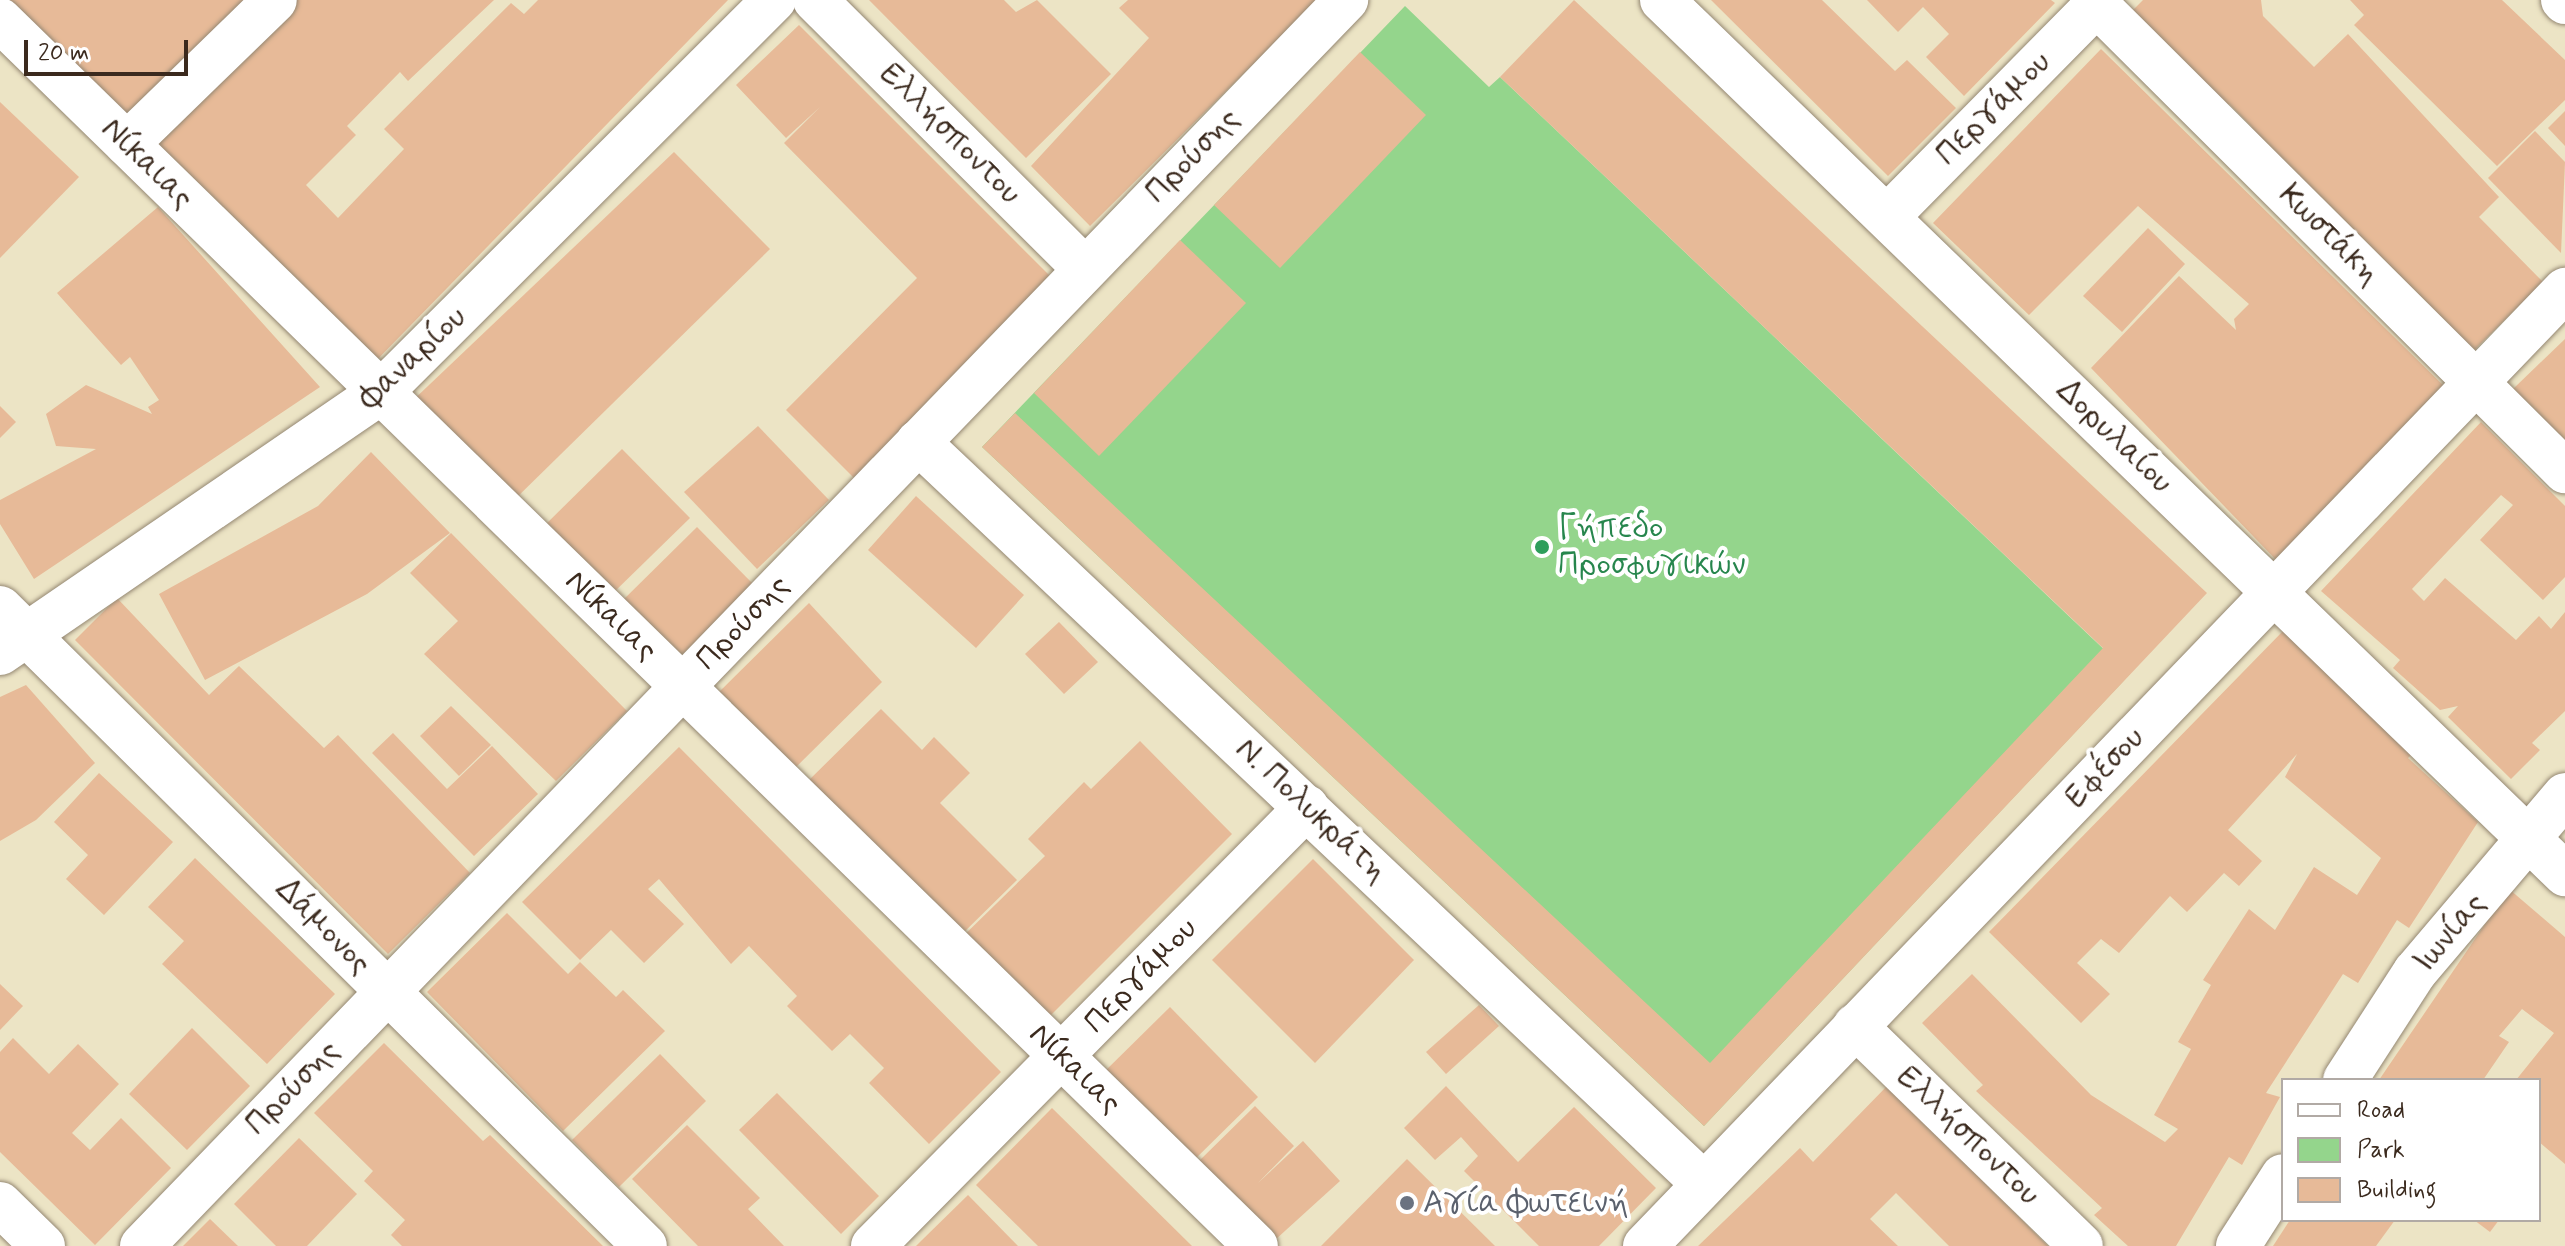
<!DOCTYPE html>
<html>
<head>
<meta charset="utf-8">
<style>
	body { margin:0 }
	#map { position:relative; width:2565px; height:1246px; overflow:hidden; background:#ece4c5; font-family:Mynerve,sans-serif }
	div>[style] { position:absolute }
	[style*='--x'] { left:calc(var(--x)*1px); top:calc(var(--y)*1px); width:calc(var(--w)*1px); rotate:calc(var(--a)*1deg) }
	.green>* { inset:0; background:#94d58c }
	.building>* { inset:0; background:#e7ba98 }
	.roads { filter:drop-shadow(0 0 2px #948772) drop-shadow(0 0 2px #948772) }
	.minor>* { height:44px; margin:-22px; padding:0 22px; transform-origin:22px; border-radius:22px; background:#fff }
	.dots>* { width:22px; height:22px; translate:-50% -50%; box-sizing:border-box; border:4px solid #fff; border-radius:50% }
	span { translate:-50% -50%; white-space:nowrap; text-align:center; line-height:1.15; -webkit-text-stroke:8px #fff; paint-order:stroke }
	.street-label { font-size:32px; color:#3b2a1e }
	.leisure-label { font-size:32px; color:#27864d }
	.left { translate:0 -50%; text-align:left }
	.worship-label { font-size:32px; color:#5b616d }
	.legend { position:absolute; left:2281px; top:1078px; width:260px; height:144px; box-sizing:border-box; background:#fff; border:2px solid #b1aaa5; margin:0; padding:10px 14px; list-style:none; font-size:24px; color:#3b2a1e }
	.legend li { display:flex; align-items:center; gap:16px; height:40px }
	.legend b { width:40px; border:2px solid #b1aaa5 }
	.scale { position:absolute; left:24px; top:40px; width:164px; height:36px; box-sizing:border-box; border:4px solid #3b2a1e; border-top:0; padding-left:10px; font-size:24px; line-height:28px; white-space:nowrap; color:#3b2a1e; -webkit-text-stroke:6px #fff; paint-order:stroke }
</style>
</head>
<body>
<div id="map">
	<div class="green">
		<i style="clip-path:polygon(1405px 6px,1489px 87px,1500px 77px,2130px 674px,1704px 1126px,982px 447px)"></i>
	</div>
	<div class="building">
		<i style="clip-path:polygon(9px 0,248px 0,123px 120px)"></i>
		<i style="clip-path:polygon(297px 0,494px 0,408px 81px,400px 72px,347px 126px,356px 135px,306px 185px,338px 218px,404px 149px,384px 129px,511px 3px,524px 14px,538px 0,728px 0,371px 366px,150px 150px)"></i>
		<i style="clip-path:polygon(869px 0,1004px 0,1016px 12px,1037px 0,1111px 74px,1026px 158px)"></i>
		<i style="clip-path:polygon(1128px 0,1318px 0,1090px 226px,1031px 166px,1149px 38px,1119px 8px)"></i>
		<i style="clip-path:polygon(1574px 0,2207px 593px,1704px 1126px,982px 447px,1015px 413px,1710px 1063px,2103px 648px,1500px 77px)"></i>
		<i style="clip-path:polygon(1711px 0,1822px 0,1895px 71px,1907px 60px,1956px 108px,1888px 176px)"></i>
		<i style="clip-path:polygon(1867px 0,2051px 0,2055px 3px,1964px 96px,1926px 57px,1949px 34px,1923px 7px,1898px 32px)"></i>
		<i style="clip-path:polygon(2143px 0,2261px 0,2263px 16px,2314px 67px,2348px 34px,2499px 197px,2479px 217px,2543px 282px,2467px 357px,2247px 133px,2252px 127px,2229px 104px,2224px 109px,2130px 13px)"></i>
		<i style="clip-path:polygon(2350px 0,2502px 0,2565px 60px,2565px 100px,2497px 166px,2354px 25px,2364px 15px)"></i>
		<i style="clip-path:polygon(799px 25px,1052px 278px,855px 479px,786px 410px,917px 278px,784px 143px,820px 107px,786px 138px,736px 85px)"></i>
		<i style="clip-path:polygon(2101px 49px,2446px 388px,2280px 564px,2091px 368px,2179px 276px,2236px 330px,2234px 319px,2249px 304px,2138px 206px,2029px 315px,1933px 223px)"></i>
		<i style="clip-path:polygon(1360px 52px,1426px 115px,1280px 268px,1214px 205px)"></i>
		<i style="clip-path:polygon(0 102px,79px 177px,0 258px)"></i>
		<i style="clip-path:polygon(2565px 111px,2565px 146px,2548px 128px)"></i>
		<i style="clip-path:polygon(2535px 131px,2565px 162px,2561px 253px,2488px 178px)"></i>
		<i style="clip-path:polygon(674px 152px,770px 249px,507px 507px,408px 405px)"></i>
		<i style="clip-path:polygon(158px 207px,320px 387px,34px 579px,0 524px,0 500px,96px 449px,56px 446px,46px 414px,86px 385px,152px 414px,148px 407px,159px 400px,130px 357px,121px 365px,57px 293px)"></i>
		<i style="clip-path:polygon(2148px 228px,2185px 264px,2122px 332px,2083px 296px)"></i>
		<i style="clip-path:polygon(1180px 240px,1246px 303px,1099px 456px,1034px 393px)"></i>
		<i style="clip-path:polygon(2565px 339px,2565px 443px,2513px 389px)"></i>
		<i style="clip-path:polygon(0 406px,16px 422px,0 438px)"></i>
		<i style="clip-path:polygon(2481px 422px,2565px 506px,2565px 577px,2543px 600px,2480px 540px,2513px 505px,2501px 495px,2412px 589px,2424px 601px,2445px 578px,2516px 640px,2539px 616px,2551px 629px,2565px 612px,2565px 711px,2532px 743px,2540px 750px,2511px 779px,2448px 717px,2458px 706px,2440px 710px,2393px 668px,2400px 660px,2321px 591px)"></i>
		<i style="clip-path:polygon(758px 426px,829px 500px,757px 569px,684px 492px)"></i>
		<i style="clip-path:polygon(622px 449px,690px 518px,609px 597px,541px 529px)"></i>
		<i style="clip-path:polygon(371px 452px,450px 533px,367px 594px,205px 680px,159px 594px,318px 506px)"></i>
		<i style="clip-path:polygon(916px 496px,1024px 595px,976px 648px,868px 550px)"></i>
		<i style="clip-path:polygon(697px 527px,754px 585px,676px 661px,619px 604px)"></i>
		<i style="clip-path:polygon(451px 533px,627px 711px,556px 781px,424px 654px,458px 621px,410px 573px)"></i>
		<i style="clip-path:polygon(117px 598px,209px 695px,239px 666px,324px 748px,338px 735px,470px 873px,388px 954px,75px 640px)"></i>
		<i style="clip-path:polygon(809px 603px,882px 682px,789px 774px,713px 698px)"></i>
		<i style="clip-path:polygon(1059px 622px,1098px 662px,1064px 694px,1025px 654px)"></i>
		<i style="clip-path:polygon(2284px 630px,2415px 751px,2408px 758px,2478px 822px,2409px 928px,2397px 920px,2358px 983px,2343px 974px,2266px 1093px,2280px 1097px,2242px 1165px,2229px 1157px,2176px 1246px,2128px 1246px,2094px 1215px,2102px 1208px,1976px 1091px,1983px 1085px,1922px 1023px,1972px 974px,2091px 1095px,2165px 1142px,2178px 1129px,2154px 1115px,2191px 1049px,2178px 1042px,2211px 985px,2203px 980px,2249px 909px,2275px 930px,2314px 867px,2357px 895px,2381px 858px,2285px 777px,2297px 754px,2228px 830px,2262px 861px,2239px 886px,2224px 873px,2187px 912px,2170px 896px,2119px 953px,2101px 939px,2077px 963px,2110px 994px,2081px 1023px,1989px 932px)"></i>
		<i style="clip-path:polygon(26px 685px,95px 763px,36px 820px,0 841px,0 697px)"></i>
		<i style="clip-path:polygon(451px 706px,491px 745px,459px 776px,420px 736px)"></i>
		<i style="clip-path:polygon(881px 709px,922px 750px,934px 737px,970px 773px,940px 803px,1017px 880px,956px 940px,803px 786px)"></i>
		<i style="clip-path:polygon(393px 733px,447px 789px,492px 746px,538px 794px,474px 856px,372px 753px)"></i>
		<i style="clip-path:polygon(1140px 741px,1232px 834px,1042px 1024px,954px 945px,1045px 856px,1028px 839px,1084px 782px,1091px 789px)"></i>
		<i style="clip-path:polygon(679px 747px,1001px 1072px,929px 1144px,869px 1083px,884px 1068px,850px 1034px,832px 1051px,787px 1006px,797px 996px,749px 946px,731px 964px,659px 879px,648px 889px,684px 924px,644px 963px,611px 930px,580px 960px,522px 902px)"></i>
		<i style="clip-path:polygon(99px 773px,173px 842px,104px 915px,66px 879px,88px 855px,54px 822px)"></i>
		<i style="clip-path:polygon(195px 858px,335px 994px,267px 1064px,162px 964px,184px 941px,148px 907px)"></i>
		<i style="clip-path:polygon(1313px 859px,1414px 960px,1315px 1063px,1212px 960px)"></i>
		<i style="clip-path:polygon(2509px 889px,2565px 937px,2565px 1164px,2539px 1142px,2539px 1080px,2516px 1080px,2554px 1033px,2522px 1009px,2499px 1036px,2509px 1042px,2483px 1080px,2379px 1080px)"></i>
		<i style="clip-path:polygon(507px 913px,568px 974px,580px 962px,616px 997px,623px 990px,665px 1031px,563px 1131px,427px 992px)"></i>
		<i style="clip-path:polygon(0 984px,23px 1006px,0 1030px)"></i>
		<i style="clip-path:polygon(1479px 1005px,1499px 1026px,1446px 1074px,1426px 1052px)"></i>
		<i style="clip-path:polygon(1170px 1007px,1258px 1097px,1186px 1168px,1098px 1078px)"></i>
		<i style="clip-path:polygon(192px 1028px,250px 1086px,187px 1150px,129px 1094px)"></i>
		<i style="clip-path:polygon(13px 1038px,49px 1074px,78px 1044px,119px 1084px,72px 1133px,90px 1150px,121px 1118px,171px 1168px,95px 1245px,0 1152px,0 1052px)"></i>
		<i style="clip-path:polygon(384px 1043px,483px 1141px,490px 1135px,603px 1246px,402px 1246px,391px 1235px,405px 1220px,364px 1181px,373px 1171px,314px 1113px)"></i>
		<i style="clip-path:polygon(660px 1054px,706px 1101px,619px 1187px,572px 1140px)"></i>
		<i style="clip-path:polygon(1888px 1085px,2048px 1246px,1949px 1246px,1896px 1193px,1870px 1219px,1898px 1246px,1698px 1246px,1800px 1148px,1813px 1162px)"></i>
		<i style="clip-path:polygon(1446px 1086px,1518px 1162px,1574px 1107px,1656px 1188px,1599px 1246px,1539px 1246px,1464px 1171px,1478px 1156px,1461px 1137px,1435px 1160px,1404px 1128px)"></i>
		<i style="clip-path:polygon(777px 1093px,879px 1196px,841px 1234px,739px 1130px)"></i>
		<i style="clip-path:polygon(1255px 1106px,1294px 1146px,1258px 1183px,1303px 1141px,1340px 1181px,1275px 1240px,1199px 1161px)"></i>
		<i style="clip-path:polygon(1052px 1108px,1114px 1169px,1192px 1246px,1038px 1246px,976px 1185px)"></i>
		<i style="clip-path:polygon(687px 1125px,760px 1198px,748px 1209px,784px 1246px,698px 1246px,632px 1179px)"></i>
		<i style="clip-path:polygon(299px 1138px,357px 1194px,307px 1246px,276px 1246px,234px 1204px)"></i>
		<i style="clip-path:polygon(1407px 1159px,1495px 1246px,1321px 1246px)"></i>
		<i style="clip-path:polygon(968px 1195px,1018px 1246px,916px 1246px,920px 1242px)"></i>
		<i style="clip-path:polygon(210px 1219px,238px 1246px,183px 1246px)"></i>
		<i style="clip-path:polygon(2290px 1220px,2395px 1220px,2376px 1246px,2273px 1246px)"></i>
		<i style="clip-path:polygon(2474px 1220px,2499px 1220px,2490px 1232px)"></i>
	</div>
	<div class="roads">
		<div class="minor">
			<i style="--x:815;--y:0;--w:380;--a:44.9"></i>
			<i style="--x:1662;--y:0;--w:1257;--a:44.07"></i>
			<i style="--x:2092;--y:0;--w:668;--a:44.88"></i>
			<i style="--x:2563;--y:0;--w:3;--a:45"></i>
			<i style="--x:0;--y:20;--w:1755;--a:44.31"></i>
			<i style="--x:127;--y:144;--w:206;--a:-44.2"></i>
			<i style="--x:1887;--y:217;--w:305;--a:-45.4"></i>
			<i style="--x:918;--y:442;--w:1079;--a:43.35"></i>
			<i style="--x:0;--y:608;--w:907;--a:44.69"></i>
			<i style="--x:0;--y:653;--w:462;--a:-34.4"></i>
			<i style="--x:381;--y:392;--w:555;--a:-44.93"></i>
			<i style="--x:1855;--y:1026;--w:315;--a:44.2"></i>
			<i style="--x:2345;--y:1080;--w:129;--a:-57.1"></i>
			<i style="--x:2415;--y:972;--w:232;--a:-49.7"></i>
			<i style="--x:0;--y:1204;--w:60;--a:44.3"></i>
			<i style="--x:142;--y:1246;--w:1733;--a:-45.98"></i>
			<i style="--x:873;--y:1246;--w:617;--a:-45.33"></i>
			<i style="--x:1645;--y:1246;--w:1327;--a:-46.1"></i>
			<i style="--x:2238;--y:1246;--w:83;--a:-57.3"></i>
		</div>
	</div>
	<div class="dots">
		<i style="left:1542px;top:547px;background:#2e9e5b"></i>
		<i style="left:1407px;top:1203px;background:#6b7280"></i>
	</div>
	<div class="street-label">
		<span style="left:1994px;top:109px;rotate:-45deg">Περγάμου</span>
		<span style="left:950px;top:134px;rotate:45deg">Ελλήσποντου</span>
		<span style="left:1193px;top:156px;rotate:-46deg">Προύσης</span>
		<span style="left:147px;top:164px;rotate:44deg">Νίκαιας</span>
		<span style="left:2329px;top:235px;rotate:45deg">Κωστάκη</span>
		<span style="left:413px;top:358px;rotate:-43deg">Φαναρίου</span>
		<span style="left:2114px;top:437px;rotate:44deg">Δορυλαίου</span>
		<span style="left:611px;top:616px;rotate:44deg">Νίκαιας</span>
		<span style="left:743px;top:623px;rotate:-46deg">Προύσης</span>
		<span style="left:2105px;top:768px;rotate:-46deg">Εφέσου</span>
		<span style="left:1311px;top:811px;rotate:43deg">Ν. Πολυκράτη</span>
		<span style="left:323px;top:927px;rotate:45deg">Δάμονος</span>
		<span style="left:2450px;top:933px;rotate:-50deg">Ιωνίας</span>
		<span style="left:1141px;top:976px;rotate:-46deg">Περγάμου</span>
		<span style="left:1075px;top:1069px;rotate:44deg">Νίκαιας</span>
		<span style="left:293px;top:1088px;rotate:-46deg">Προύσης</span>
		<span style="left:1968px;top:1136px;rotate:44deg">Ελλήσποντου</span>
	</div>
	<div class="leisure-label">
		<span class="left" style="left:1558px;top:547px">Γήπεδο<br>Προσφυγικών</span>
	</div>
	<div class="worship-label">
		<span class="left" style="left:1423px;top:1203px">Αγία Φωτεινή</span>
	</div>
	<ul class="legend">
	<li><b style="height:10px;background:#fff"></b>Road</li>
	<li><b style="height:22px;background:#94d58c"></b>Park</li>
	<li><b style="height:22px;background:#e7ba98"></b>Building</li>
	</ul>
	<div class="scale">20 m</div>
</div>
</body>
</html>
